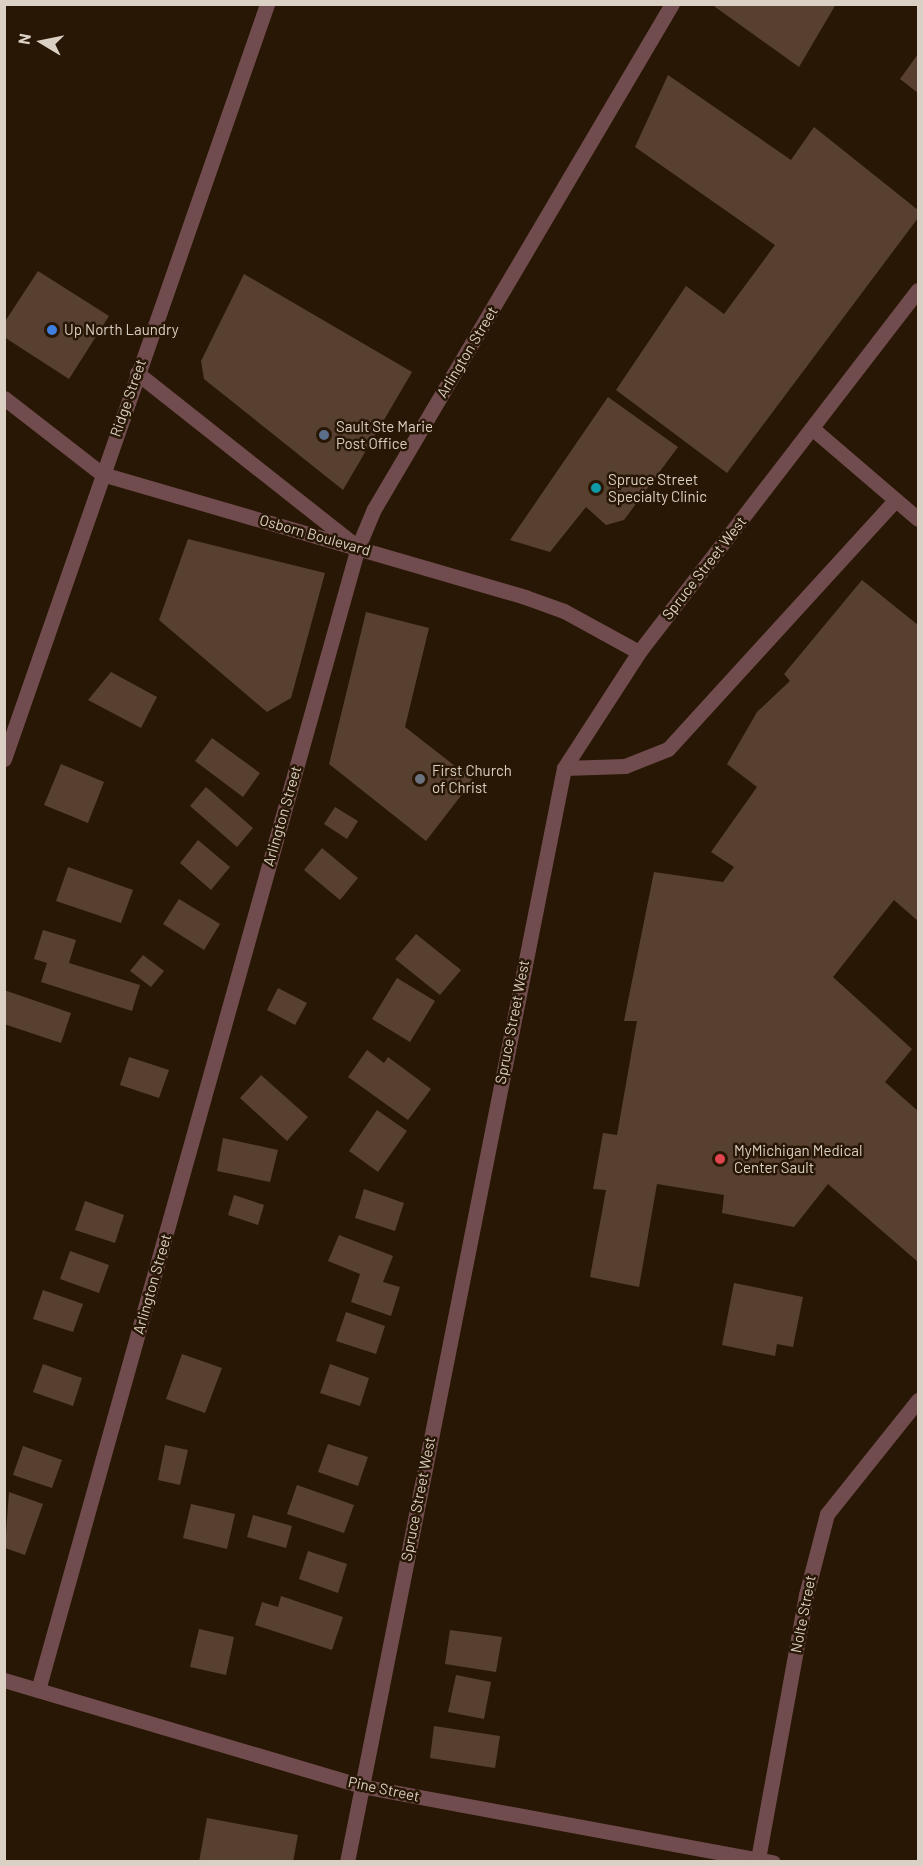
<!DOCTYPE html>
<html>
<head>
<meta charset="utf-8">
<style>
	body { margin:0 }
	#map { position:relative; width:923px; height:1866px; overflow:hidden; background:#281704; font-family:Barlow,sans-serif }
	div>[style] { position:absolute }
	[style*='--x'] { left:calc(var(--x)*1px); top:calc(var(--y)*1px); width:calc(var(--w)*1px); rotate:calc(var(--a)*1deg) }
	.building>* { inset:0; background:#584030 }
	.minor>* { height:15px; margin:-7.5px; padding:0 7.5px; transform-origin:7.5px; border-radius:7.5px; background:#714c4f }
	.dots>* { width:16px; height:16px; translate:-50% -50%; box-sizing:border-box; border:3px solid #281704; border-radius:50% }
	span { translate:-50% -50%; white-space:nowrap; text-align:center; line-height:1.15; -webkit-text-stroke:5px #281704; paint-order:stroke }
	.poi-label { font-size:15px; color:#dbd0c4 }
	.left { translate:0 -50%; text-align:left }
	.street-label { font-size:15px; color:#dbd0c4 }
	.frame { position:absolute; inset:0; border:6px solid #dbd0c4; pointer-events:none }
	.north { position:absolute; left:12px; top:12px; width:60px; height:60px; -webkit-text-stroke:4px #281704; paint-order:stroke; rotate:280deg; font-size:16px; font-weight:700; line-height:24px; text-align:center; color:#dbd0c4 }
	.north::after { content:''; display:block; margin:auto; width:21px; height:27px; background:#dbd0c4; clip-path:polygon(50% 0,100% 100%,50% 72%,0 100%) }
</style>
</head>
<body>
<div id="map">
	<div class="building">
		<i style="clip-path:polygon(711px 4px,836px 4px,799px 67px)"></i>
		<i style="clip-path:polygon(918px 54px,918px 93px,900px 79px)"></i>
		<i style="clip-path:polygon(668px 75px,791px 160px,814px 127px,918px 210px,918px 218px,727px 473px,616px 390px,686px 286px,724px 314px,775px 245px,635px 147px)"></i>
		<i style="clip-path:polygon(38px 271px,109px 316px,69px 379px,4px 337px,4px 323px)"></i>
		<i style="clip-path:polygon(244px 274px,412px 372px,343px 490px,204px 379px,201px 361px)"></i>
		<i style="clip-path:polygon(608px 397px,678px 447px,624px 520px,606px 525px,586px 507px,550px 552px,510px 540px)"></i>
		<i style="clip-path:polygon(188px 539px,325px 573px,291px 698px,267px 712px,159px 620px)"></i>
		<i style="clip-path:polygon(862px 580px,918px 625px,918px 921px,894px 900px,833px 977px,912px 1049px,885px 1082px,918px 1111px,918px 1262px,828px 1184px,794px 1227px,722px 1213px,724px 1195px,657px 1184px,639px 1287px,590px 1277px,606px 1190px,593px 1189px,603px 1133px,617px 1135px,637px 1021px,624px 1021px,654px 872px,723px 882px,734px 867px,711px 852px,757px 787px,727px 764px,757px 712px,790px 681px,784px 674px)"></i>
		<i style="clip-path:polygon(366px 612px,429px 628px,405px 727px,473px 780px,426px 841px,329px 764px)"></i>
		<i style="clip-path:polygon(111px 672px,157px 697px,141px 728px,88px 700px)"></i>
		<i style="clip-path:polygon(212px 738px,260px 773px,243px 797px,195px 761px)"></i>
		<i style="clip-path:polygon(61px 764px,104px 782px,88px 823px,44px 805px)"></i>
		<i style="clip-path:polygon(206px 787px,253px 828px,237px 847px,190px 806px)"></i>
		<i style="clip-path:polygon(335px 807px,358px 821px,347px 839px,324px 824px)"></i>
		<i style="clip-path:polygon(198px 840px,230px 867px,211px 890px,180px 863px)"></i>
		<i style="clip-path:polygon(322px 848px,358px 878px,340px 900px,304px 870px)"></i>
		<i style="clip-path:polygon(68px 867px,133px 890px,121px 923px,56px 901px)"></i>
		<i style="clip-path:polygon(179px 899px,220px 924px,204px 950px,163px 924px)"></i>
		<i style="clip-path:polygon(43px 930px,76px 940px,69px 963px,140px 985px,132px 1011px,41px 982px,47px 963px,34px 959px)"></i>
		<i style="clip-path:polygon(416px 934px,461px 970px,440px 995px,395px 959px)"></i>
		<i style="clip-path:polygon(143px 955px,164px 971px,151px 987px,130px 971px)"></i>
		<i style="clip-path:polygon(397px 978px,435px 1001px,410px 1042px,372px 1019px)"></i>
		<i style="clip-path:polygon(278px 988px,307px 1003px,295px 1025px,267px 1010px)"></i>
		<i style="clip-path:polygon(4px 990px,71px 1013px,61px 1043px,4px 1024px)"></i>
		<i style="clip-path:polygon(367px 1050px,384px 1063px,388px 1057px,431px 1089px,408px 1120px,348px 1077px)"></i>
		<i style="clip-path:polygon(129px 1057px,169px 1070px,159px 1098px,120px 1085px)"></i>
		<i style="clip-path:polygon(261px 1075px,308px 1117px,287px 1141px,240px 1098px)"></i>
		<i style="clip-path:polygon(377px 1110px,407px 1131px,378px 1172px,349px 1151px)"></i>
		<i style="clip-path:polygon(223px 1138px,278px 1150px,270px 1182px,217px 1171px)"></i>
		<i style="clip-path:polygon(364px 1189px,404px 1203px,395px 1231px,355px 1218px)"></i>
		<i style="clip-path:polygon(234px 1195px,264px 1205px,258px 1225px,228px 1215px)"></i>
		<i style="clip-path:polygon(85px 1201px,124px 1215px,115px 1243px,75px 1230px)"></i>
		<i style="clip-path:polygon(339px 1235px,393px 1256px,383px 1282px,400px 1287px,391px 1316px,351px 1302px,360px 1274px,328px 1261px)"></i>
		<i style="clip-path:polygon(70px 1251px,109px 1265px,99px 1293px,60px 1279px)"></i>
		<i style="clip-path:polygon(734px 1283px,803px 1297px,793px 1347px,777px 1344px,775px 1356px,722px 1345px)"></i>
		<i style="clip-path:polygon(43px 1290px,83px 1304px,73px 1332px,33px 1319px)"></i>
		<i style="clip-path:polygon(346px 1312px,385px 1326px,376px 1354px,336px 1341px)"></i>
		<i style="clip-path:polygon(182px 1354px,222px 1368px,205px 1413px,166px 1399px)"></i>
		<i style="clip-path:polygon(43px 1364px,82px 1378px,73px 1406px,33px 1392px)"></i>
		<i style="clip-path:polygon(330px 1364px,369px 1378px,360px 1406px,320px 1393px)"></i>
		<i style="clip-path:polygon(328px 1444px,368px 1457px,358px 1486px,318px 1472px)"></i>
		<i style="clip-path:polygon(165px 1445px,188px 1450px,180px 1485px,158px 1480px)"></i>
		<i style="clip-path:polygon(23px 1446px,62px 1460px,52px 1488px,13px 1475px)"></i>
		<i style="clip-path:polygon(297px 1485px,354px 1505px,344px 1533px,287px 1514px)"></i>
		<i style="clip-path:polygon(9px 1492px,43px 1504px,25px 1555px,5px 1548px)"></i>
		<i style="clip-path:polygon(191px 1504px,235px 1514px,227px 1549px,183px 1538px)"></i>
		<i style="clip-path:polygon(253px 1515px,292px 1526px,286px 1548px,247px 1537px)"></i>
		<i style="clip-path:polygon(308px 1551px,347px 1564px,338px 1593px,299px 1579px)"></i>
		<i style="clip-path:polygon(281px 1596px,343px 1617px,332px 1650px,255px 1625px,262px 1602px,278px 1607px)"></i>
		<i style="clip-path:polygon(199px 1629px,234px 1637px,226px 1675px,190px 1667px)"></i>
		<i style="clip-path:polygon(450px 1630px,502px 1637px,496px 1672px,445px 1664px)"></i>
		<i style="clip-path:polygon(456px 1675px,491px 1682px,484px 1719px,448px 1712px)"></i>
		<i style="clip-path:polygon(434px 1726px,500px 1736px,495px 1768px,430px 1758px)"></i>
		<i style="clip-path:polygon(207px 1818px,298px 1835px,293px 1862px,199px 1862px)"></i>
	</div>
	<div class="minor">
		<i style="--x:137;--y:373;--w:273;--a:38.3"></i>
		<i style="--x:4;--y:398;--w:124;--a:37.8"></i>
		<i style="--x:102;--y:474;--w:441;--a:16.2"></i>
		<i style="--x:525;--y:597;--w:41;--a:19.7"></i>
		<i style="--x:564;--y:611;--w:85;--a:28.7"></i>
		<i style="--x:813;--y:429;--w:138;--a:40.6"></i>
		<i style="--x:4;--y:759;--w:799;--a:-70.79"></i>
		<i style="--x:564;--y:768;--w:61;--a:-1.9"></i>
		<i style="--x:625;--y:766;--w:46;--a:-21.6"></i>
		<i style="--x:668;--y:749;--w:337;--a:-47.6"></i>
		<i style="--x:4;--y:1680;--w:372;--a:16.5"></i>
		<i style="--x:361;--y:1786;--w:419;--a:10.5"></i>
		<i style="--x:38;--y:1690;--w:1187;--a:-74.36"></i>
		<i style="--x:358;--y:547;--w:41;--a:-67.2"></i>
		<i style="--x:374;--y:509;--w:586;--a:-59.46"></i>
		<i style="--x:758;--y:1859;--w:268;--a:-79.7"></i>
		<i style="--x:806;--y:1595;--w:84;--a:-75.5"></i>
		<i style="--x:827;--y:1514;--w:146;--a:-51.4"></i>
		<i style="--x:347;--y:1862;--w:1115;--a:-78.78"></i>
		<i style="--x:564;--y:768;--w:138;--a:-57.1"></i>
		<i style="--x:639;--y:652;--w:457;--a:-52.4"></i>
	</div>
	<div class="dots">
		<i style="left:52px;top:330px;background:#3f7fe0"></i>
		<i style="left:324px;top:435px;background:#5c6f8a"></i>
		<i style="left:596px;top:488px;background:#0f9aa8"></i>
		<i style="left:420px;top:779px;background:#6b7280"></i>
		<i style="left:720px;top:1159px;background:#e0444e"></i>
	</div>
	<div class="poi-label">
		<span class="left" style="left:64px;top:330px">Up North Laundry</span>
		<span class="left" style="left:336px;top:435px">Sault Ste Marie<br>Post Office</span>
		<span class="left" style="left:608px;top:488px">Spruce Street<br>Specialty Clinic</span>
		<span class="left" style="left:432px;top:779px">First Church<br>of Christ</span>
		<span class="left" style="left:734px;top:1159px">MyMichigan Medical<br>Center Sault</span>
	</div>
	<div class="street-label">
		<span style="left:467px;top:352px;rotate:-59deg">Arlington Street</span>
		<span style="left:128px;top:398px;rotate:-71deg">Ridge Street</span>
		<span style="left:315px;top:535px;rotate:16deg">Osborn Boulevard</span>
		<span style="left:704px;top:568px;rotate:-52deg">Spruce Street West</span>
		<span style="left:282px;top:816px;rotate:-74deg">Arlington Street</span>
		<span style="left:512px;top:1022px;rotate:-79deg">Spruce Street West</span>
		<span style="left:152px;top:1284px;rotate:-74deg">Arlington Street</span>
		<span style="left:418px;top:1499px;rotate:-79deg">Spruce Street West</span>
		<span style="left:803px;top:1614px;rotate:-79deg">Nolte Street</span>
		<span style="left:384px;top:1789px;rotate:12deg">Pine Street</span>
	</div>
	<div class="frame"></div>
	<div class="north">N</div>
</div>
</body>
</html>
